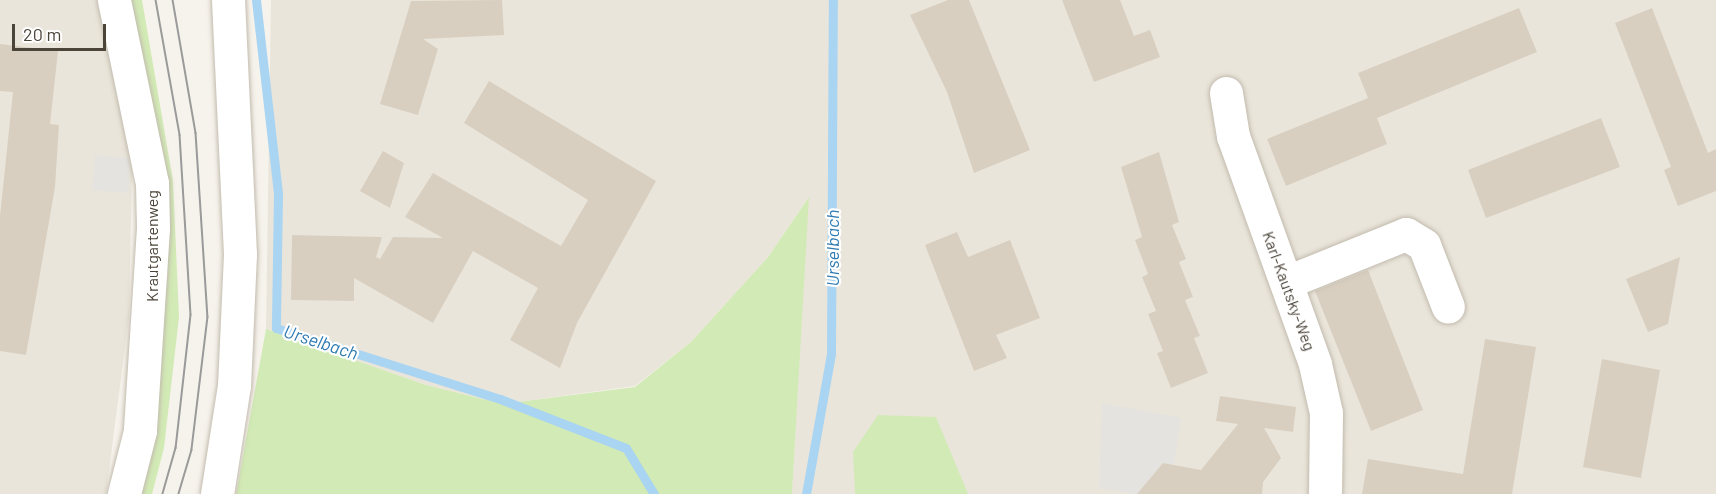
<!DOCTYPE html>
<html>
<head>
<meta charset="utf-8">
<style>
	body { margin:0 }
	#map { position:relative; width:1716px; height:494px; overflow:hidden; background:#f6f3ec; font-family:Barlow,sans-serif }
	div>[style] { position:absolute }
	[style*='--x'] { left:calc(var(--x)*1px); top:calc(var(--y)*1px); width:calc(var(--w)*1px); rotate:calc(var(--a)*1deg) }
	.residential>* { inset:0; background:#eae5da }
	.green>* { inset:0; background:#d2eab5 }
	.parking>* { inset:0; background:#e5e3e0 }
	.stream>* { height:9px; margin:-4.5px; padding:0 4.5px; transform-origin:4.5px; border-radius:4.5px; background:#a9d4f2 }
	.building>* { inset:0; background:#d8cfc1 }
	.roads { filter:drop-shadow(0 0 2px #c2bbae) drop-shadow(0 0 2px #c2bbae) }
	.minor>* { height:33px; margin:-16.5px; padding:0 16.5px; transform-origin:16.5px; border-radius:16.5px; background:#fff }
	.tram>* { height:1.5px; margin:-0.75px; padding:0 0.75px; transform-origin:0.75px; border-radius:0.75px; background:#9a9a9a }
	span { translate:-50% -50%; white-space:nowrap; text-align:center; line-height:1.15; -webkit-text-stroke:4.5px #fff; paint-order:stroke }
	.street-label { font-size:16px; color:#4b4439 }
	.water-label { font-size:18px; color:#2e7ab2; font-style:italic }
	.scale { position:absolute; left:12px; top:24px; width:94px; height:27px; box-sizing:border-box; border:3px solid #4b4439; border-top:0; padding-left:8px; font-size:18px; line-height:21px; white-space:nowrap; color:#4b4439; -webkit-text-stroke:4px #fff; paint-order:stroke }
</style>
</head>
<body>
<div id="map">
	<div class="residential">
		<i style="clip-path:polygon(0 0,97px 0,132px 168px,129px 316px,106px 494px,0 494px)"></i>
		<i style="clip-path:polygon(271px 0,1716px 0,1716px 494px,792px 494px,808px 198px,768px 257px,692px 341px,635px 386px,503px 404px,426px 385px,266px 329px)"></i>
	</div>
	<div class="green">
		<i style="clip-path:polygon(129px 0,142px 0,173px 181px,179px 317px,164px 448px,152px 494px,138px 494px,168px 274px,161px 183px)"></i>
		<i style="clip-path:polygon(809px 197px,792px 494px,236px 494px,266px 329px,426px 385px,503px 404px,635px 387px,692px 341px,768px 257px)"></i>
		<i style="clip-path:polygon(878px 415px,936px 417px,968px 494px,855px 494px,853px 452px)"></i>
	</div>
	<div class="parking">
		<i style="clip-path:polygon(95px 155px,129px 158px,129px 193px,92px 190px)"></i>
		<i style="clip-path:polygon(1102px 403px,1181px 418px,1174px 465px,1163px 463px,1137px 494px,1099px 488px)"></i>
	</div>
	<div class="stream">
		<i style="--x:256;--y:0;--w:195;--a:83.5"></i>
		<i style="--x:278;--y:194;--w:134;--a:90.9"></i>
		<i style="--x:276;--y:328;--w:235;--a:17.6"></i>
		<i style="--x:500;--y:399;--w:135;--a:21.3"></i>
		<i style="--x:626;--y:448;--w:54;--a:58.7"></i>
		<i style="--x:806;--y:494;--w:142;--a:-79.9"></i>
		<i style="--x:831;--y:354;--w:354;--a:-89.7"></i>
	</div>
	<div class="building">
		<i style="clip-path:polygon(502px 0,504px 35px,423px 39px,438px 49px,418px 115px,380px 104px,411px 1px)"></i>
		<i style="clip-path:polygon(948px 0,969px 0,1030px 150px,974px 173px,947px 92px,910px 15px)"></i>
		<i style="clip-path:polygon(1062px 0,1120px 0,1134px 36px,1150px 30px,1160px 57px,1094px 82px)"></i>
		<i style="clip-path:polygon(1519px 8px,1537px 52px,1377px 118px,1387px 144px,1286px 186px,1267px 139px,1368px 98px,1358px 73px)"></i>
		<i style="clip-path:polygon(1652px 8px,1708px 153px,1716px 149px,1716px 191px,1678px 206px,1664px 170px,1671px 167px,1615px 23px)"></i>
		<i style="clip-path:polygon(0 44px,58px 51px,50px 124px,59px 125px,55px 187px,26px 355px,0 351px,0 216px,13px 92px,0 91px)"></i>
		<i style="clip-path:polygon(489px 81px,656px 181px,577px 323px,560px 368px,510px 340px,538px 288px,473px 251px,433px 323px,354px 278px,354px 301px,291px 300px,292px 235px,382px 237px,376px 257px,380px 259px,393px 237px,443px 238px,405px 217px,433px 173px,561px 246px,588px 200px,464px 123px)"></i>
		<i style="clip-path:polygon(1601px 118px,1620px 167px,1486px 218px,1468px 170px)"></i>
		<i style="clip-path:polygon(383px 151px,404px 163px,390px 208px,360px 191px)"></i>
		<i style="clip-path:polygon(1159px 152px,1179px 222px,1172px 225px,1186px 259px,1179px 262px,1193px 297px,1185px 300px,1200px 336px,1194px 338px,1208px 373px,1171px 388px,1157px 353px,1163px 351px,1148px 314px,1156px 311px,1142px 277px,1148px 274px,1135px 240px,1142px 237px,1121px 167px)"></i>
		<i style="clip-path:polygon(957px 232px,968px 257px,1010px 240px,1040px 318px,996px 335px,1007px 358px,974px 371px,925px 245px)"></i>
		<i style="clip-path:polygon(1680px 257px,1668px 324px,1648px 332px,1626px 279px)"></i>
		<i style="clip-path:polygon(1368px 270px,1423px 410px,1371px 431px,1315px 291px)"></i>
		<i style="clip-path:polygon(1485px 339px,1536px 347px,1512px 494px,1362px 494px,1368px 459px,1463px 474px)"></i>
		<i style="clip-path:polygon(1602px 359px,1660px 370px,1641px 478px,1583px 467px)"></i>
		<i style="clip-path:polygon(1220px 396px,1296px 407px,1293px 432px,1264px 428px,1281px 458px,1263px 482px,1262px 494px,1137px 494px,1163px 463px,1201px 470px,1238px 424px,1216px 421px)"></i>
	</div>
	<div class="roads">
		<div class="minor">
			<i style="--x:114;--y:0;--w:187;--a:78.3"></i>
			<i style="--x:152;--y:183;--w:45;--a:88.7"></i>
			<i style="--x:153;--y:228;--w:203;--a:93.7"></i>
			<i style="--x:140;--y:431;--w:65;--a:104.3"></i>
			<i style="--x:1226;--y:93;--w:44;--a:80.8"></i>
			<i style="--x:1233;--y:136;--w:242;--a:70.2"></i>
			<i style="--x:1315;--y:364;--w:50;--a:77.3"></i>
			<i style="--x:1326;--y:413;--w:81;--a:90.7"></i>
			<i style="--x:1287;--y:282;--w:128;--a:-22"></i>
			<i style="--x:1406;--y:234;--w:21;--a:31"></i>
			<i style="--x:1424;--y:245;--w:66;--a:68.8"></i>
			<i style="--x:217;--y:494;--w:109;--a:-81.1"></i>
			<i style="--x:234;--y:386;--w:132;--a:-87.4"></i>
			<i style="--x:240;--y:254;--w:254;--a:-92.7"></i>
		</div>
	</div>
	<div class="tram">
		<i style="--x:156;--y:0;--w:137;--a:79.9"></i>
		<i style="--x:180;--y:135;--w:180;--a:86.5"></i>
		<i style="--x:191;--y:315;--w:134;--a:96.4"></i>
		<i style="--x:176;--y:448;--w:48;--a:105.8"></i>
		<i style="--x:173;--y:0;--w:135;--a:80.2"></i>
		<i style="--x:196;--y:133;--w:184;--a:86.3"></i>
		<i style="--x:208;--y:317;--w:134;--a:96.9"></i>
		<i style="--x:192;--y:450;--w:46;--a:106.5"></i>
	</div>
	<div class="street-label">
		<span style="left:152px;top:246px;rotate:-90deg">Krautgartenweg</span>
		<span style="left:1289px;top:291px;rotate:70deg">Karl-Kautsky-Weg</span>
	</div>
	<div class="water-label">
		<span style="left:832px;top:248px;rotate:-90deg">Urselbach</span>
		<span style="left:321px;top:342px;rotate:18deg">Urselbach</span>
	</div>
	<div class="scale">20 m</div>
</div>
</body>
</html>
